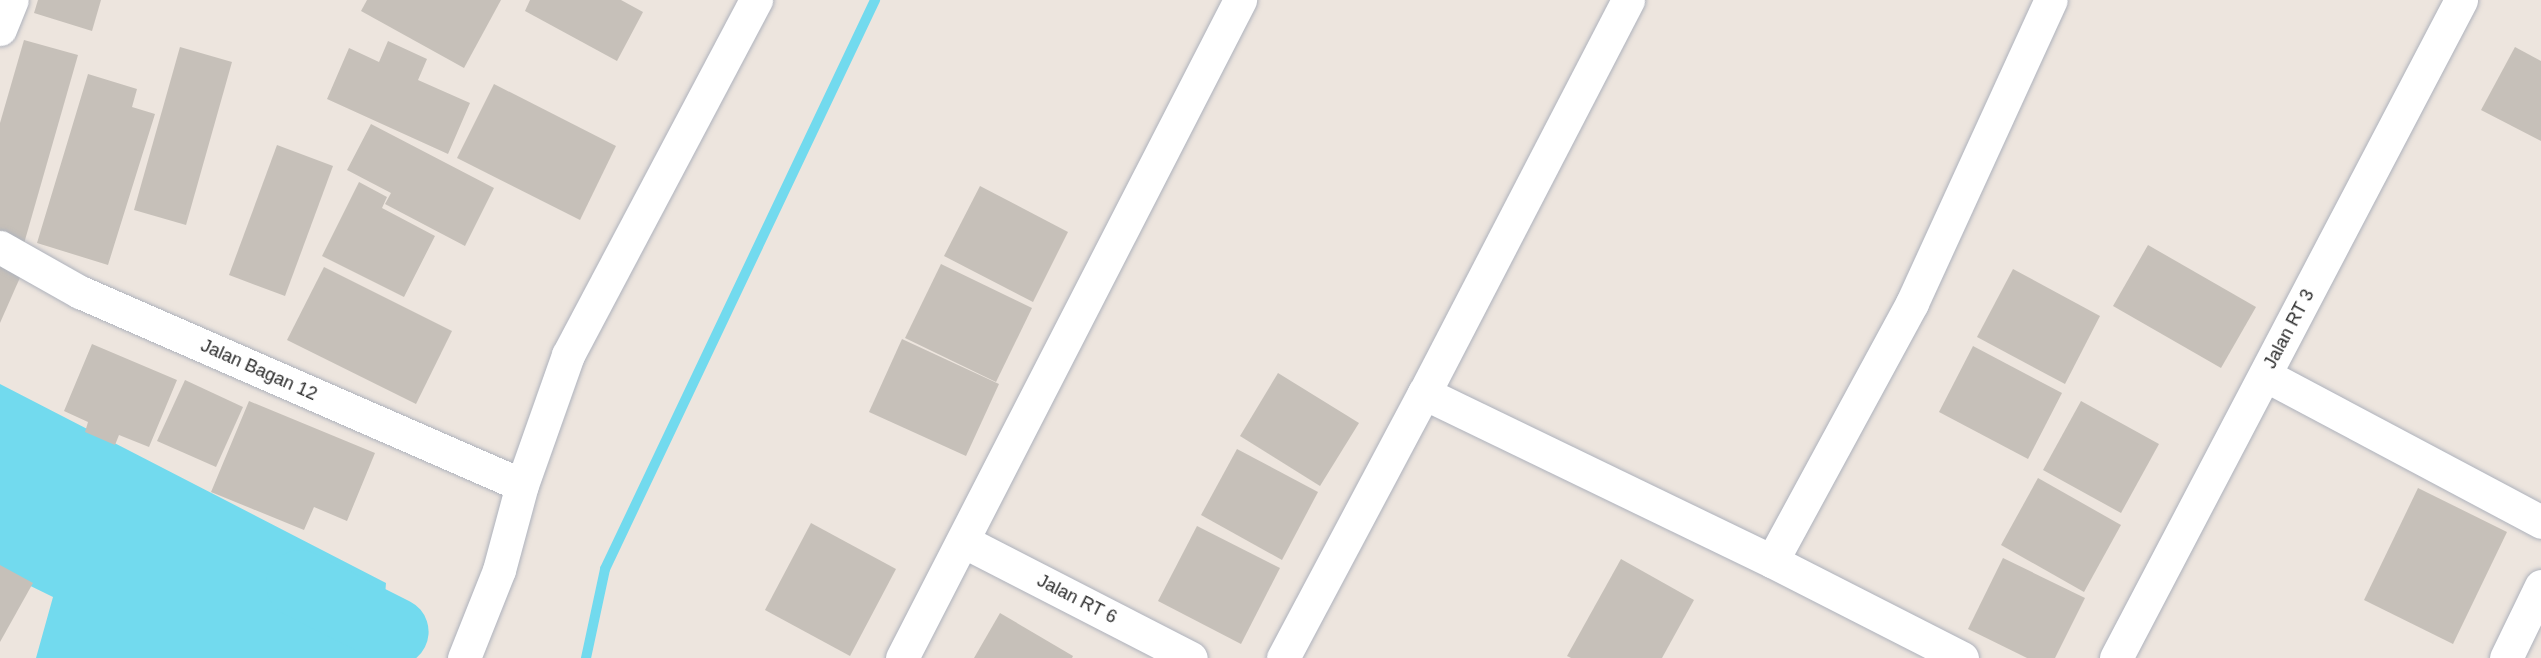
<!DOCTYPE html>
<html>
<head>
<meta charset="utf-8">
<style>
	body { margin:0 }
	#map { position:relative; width:2541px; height:658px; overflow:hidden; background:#ede5de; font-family:Arial,sans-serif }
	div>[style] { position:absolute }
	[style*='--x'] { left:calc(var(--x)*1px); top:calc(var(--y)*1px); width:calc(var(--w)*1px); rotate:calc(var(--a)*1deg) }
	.water>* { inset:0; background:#72daee }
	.stream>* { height:10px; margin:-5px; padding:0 5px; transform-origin:5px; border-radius:5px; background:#72daee }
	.river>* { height:68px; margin:-34px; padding:0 34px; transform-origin:34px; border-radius:34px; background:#72daee }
	.building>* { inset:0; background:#c6c0b9 }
	.roads { filter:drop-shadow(0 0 2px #aeb2bc) drop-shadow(0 0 2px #aeb2bc) }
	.minor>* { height:33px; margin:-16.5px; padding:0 16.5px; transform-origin:16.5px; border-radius:16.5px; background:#fff }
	span { translate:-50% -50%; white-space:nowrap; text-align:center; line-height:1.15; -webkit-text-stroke:5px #fff; paint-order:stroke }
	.street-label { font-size:18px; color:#2c2c2c }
</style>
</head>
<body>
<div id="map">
	<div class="water">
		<i style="clip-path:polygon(0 384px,386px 583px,380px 658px,36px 658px,53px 597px,0 571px)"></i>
	</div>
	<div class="stream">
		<i style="--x:586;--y:658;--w:91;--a:-77.9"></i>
		<i style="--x:605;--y:569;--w:630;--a:-64.61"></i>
	</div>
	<div class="river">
		<i style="--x:300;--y:584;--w:106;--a:26.8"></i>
	</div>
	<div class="building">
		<i style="clip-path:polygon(38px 0,101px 0,92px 31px,34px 13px)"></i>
		<i style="clip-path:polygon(367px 0,501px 0,464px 68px,361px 11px)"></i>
		<i style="clip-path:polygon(530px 0,621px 0,643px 12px,617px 61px,525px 11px)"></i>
		<i style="clip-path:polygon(24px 40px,78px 55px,23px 247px,0 240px,0 123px)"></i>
		<i style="clip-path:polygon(388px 41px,427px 59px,418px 80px,470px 103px,448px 154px,327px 99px,349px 48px,379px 62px)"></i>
		<i style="clip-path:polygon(180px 47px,232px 62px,186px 225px,134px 210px)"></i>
		<i style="clip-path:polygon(2515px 47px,2541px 61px,2541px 141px,2481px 110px)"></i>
		<i style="clip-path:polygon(88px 74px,137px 89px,132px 107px,155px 114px,108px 265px,37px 243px)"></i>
		<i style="clip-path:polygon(494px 84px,616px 146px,580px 220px,457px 158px)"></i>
		<i style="clip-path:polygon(371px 124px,494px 188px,465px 246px,385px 204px,391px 193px,347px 170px)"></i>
		<i style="clip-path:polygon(277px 145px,333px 166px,285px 296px,229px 275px)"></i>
		<i style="clip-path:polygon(359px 182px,387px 197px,382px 208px,435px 236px,404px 297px,322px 256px)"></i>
		<i style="clip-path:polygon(980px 186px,1068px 232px,1033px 302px,944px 256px)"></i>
		<i style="clip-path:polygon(2148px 245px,2256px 307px,2221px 368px,2113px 306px)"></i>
		<i style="clip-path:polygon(0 263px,22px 273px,0 323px)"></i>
		<i style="clip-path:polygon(941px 264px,1032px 308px,996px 382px,905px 338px)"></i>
		<i style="clip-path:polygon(324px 267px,452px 331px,416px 404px,287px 340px)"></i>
		<i style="clip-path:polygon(2013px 269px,2100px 316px,2065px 384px,1977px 337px)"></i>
		<i style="clip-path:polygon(902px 339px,999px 384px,966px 456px,869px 412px)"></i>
		<i style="clip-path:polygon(92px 344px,177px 380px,149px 447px,119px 435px,115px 445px,85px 432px,88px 422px,64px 411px)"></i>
		<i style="clip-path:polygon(1973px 346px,2062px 393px,2028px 459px,1939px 412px)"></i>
		<i style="clip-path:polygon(1278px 373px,1359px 423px,1320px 486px,1240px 436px)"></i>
		<i style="clip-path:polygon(185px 380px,243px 407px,216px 467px,157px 441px)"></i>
		<i style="clip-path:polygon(249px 401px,375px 453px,347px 521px,314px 507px,304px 530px,211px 492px)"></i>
		<i style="clip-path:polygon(2081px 401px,2159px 444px,2121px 513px,2043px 470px)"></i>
		<i style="clip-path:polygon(1237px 449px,1318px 492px,1282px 560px,1201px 515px)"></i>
		<i style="clip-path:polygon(2038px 478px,2121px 525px,2084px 592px,2001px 545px)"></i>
		<i style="clip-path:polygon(2418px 488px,2507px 532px,2453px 644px,2364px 600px)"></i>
		<i style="clip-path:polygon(811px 523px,896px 569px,850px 656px,765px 610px)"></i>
		<i style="clip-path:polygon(1197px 526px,1280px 568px,1241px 644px,1158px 601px)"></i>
		<i style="clip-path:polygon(2003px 558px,2085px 598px,2055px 658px,2027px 658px,1968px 629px)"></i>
		<i style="clip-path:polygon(1621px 559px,1694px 600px,1662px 658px,1571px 658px,1567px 656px)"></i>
		<i style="clip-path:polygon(0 565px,33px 583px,0 642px)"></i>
		<i style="clip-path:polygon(1000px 613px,1073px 656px,1072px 658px,974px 658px)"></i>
	</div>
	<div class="roads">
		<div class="minor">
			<i style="--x:1628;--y:0;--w:443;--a:117.4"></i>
			<i style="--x:1424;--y:393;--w:386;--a:25.8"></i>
			<i style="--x:0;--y:29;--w:31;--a:-68"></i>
			<i style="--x:0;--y:247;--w:92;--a:29.4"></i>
			<i style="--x:80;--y:292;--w:482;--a:23.6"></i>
			<i style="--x:2265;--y:375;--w:313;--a:28"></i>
			<i style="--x:963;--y:541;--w:256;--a:27.2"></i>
			<i style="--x:464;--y:658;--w:95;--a:-68.3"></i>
			<i style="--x:499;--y:570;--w:88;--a:-74.9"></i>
			<i style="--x:522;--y:485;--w:138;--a:-70.5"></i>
			<i style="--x:568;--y:355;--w:402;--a:-62.1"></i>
			<i style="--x:902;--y:658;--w:740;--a:-62.81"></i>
			<i style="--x:1283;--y:658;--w:300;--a:-62"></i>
			<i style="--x:1962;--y:658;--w:213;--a:-153"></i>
			<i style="--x:1772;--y:561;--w:294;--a:-61.5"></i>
			<i style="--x:1912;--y:303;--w:333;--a:-65.4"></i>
			<i style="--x:2116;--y:658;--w:743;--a:-62.33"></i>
			<i style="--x:2506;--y:658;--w:80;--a:-64.1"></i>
		</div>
	</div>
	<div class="street-label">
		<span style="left:2289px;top:329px;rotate:-62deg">Jalan RT 3</span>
		<span style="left:259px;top:370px;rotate:24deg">Jalan Bagan 12</span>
		<span style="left:1077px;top:599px;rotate:27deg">Jalan RT 6</span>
	</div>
</div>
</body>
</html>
